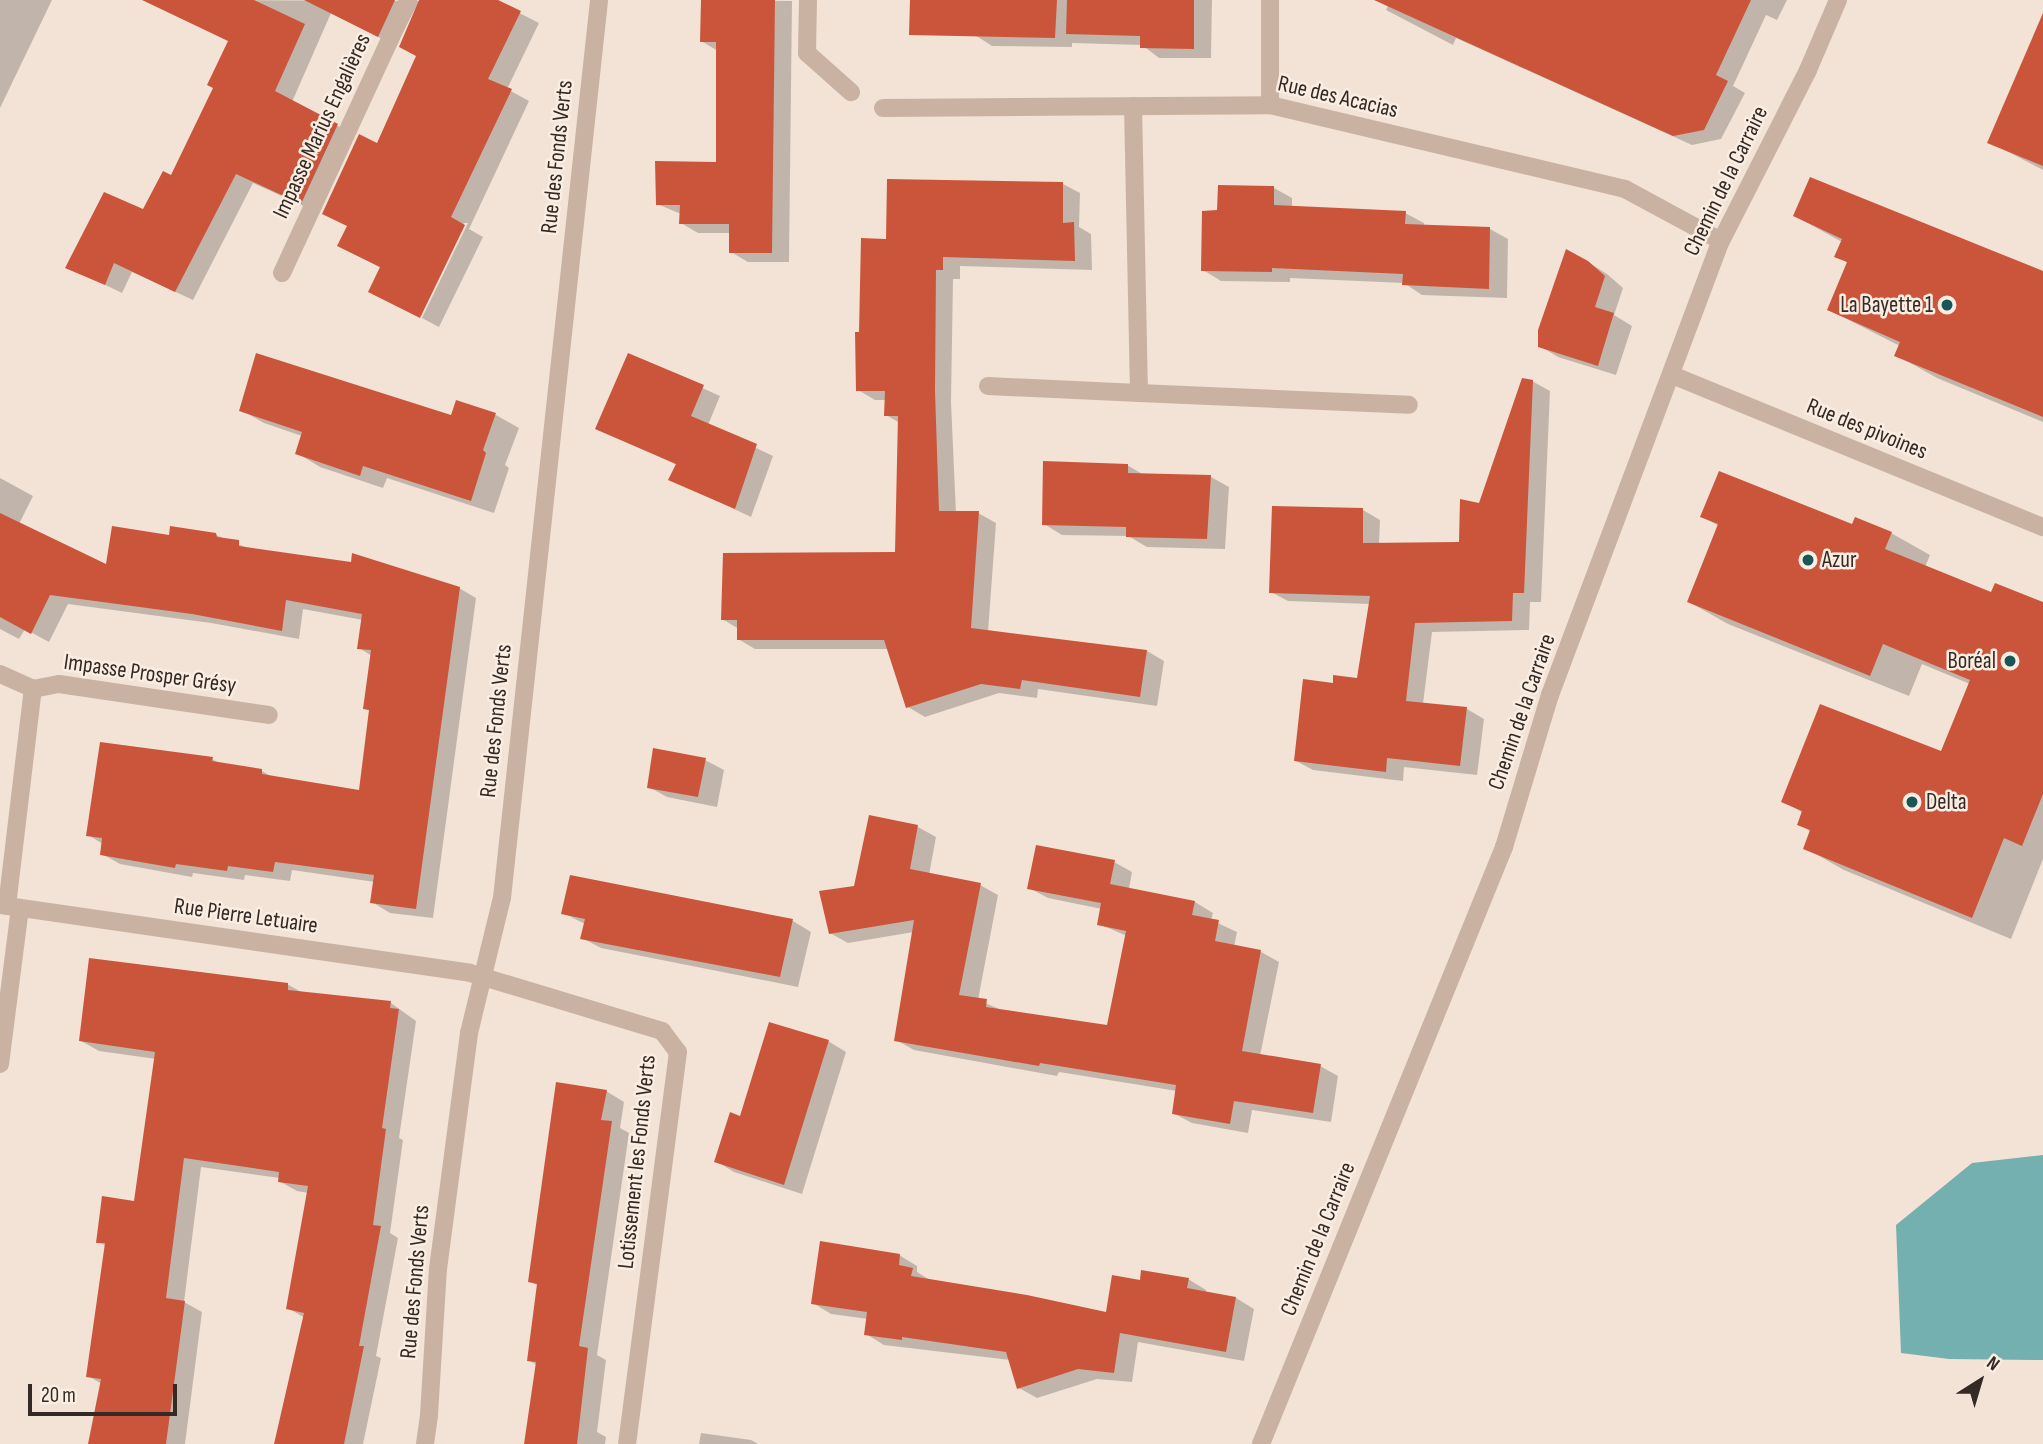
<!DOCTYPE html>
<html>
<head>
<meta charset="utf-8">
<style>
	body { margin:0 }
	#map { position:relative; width:2043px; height:1444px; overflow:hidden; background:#f2e3d6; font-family:"Sofia Sans Condensed",sans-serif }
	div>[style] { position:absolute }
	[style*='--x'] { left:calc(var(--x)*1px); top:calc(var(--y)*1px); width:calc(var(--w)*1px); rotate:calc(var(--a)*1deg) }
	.water>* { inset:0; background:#74b0af }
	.shadow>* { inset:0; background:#0003 }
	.building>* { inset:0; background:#cb553b }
	.street>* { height:18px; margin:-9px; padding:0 9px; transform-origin:9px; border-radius:9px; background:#cab2a2 }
	.dots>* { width:19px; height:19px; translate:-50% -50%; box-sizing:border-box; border:4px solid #faeee3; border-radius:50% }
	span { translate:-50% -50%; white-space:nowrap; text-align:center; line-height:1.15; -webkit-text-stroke:5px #faeee3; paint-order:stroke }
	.street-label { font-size:23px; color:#342925 }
	.poi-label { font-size:23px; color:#342925 }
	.right { translate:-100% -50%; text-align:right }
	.left { translate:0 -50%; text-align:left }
	.north { position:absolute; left:1945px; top:1346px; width:70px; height:70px; -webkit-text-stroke:5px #faeee3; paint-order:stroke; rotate:37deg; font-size:19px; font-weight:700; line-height:28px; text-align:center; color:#342925 }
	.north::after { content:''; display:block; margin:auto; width:24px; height:32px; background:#342925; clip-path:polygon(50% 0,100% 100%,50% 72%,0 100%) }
	.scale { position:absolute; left:28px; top:1384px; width:149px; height:32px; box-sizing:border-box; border:4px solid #342925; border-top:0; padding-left:9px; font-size:21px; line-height:24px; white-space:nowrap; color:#342925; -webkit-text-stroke:5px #faeee3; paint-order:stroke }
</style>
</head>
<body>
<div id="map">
	<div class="water">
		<i style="clip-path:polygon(2043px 1155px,2043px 1360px,1949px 1359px,1901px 1353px,1896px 1225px,1972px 1163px)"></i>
	</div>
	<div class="shadow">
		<i style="clip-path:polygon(0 0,52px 0,0 108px)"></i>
		<i style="clip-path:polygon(197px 0,419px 1px,396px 46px,331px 13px,292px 102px,355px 135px,319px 213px,253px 183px,193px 300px,132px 272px,122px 293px,68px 267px,144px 212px,172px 178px,215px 88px,230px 41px)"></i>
		<i style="clip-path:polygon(420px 0,494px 0,539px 23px,507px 89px,529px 101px,469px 229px,483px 237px,439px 327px,422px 318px,468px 223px,464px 223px,419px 317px,370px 292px,381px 268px,339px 246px,418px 56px)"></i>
		<i style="clip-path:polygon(702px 0,792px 1px,789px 262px,748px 262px,731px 252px,731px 233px,698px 233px,681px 223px,681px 214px,657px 204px,718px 164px,718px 51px,701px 41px)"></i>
		<i style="clip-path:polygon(976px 0,1212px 0,1211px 58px,1159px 58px,1142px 45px,1072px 43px,1072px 47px,992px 46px,975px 35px)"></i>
		<i style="clip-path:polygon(1391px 0,1787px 0,1777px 20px,1766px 15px,1733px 86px,1745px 93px,1721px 139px,1692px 145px,1456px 38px,1453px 45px,1386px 10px)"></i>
		<i style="clip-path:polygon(2043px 17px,2043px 170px,1989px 142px)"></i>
		<i style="clip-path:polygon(1063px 184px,1080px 193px,1079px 227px,1091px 234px,1092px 270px,960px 266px,960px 279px,953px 279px,951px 402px,956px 513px,978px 513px,996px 523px,988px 632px,1147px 651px,1164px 661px,1157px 706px,1038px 689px,1037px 698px,999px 693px,925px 717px,908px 707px,888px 649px,755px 649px,738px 639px,739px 629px,722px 619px,897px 554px,900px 423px,886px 415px,886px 400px,875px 400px,858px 390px,860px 334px,887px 241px)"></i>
		<i style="clip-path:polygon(1274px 188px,1292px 198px,1292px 208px,1405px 213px,1424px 223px,1424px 226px,1490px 229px,1508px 239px,1507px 298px,1422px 295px,1404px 283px,1290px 278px,1290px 282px,1221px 281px,1203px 270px,1219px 211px)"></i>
		<i style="clip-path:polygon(1795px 216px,2043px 273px,2043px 422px,1937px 378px,1896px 355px,1900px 346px,1829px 310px,1848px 263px,1837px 256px,1842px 242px)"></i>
		<i style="clip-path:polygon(1588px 262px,1607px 274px,1623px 288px,1614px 315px,1632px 326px,1616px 375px,1558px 357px,1540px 346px)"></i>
		<i style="clip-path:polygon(629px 355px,720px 396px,708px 425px,773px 456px,751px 517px,670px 479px,677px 465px,597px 428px)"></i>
		<i style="clip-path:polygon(1532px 381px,1550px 391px,1541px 602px,1530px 602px,1529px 630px,1432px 632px,1423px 704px,1467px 709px,1484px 719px,1477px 775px,1404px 767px,1403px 781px,1313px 770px,1296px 761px,1334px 685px,1358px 680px,1370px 604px,1288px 601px,1271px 592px,1363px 510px,1380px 520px,1379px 544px,1461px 543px,1480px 505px)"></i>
		<i style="clip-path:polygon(457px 402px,496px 415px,519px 428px,505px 465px,509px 468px,494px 513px,387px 478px,383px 488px,320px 467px,297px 453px,302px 436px,264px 423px,241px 410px,452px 417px)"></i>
		<i style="clip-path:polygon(1127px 465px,1144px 475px,1211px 477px,1229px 487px,1225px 549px,1147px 547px,1128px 536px,1062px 535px,1044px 524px)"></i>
		<i style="clip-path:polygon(0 478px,33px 496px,19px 524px,107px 567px,170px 537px,216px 535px,252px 550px,459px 588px,476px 598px,433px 918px,390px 913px,372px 902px,375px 882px,292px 870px,290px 881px,245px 875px,244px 880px,193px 873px,192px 877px,120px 864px,102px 854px,103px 844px,88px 835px,212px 759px,221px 764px,262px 771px,274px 778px,360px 792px,370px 711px,365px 708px,372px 656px,359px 648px,363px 620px,303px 609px,299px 639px,211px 623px,68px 604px,49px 642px,25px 629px,19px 639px,0 629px)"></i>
		<i style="clip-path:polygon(1703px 517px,1853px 526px,1891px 533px,1930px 555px,1925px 567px,1992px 594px,2043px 604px,2043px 859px,2011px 939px,1844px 870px,1805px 848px,1811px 832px,1799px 824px,1803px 813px,1783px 801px,1942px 753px,1970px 684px,1922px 664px,1909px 696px,1728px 624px,1689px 602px,1719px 526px)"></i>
		<i style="clip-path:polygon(705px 760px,724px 770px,717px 807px,667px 797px,649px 787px)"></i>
		<i style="clip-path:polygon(918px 827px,936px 837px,929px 875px,980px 885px,998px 895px,978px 1000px,1004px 1011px,1109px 1027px,1127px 936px,1099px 924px,1102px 909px,1048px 898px,1029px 888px,1114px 862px,1132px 872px,1129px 889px,1195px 902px,1213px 913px,1211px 920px,1237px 932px,1234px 947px,1261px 952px,1279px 962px,1260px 1056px,1320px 1066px,1338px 1076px,1331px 1122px,1252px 1110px,1248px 1133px,1192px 1123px,1173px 1113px,1177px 1091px,1059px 1072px,1057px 1076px,914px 1050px,896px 1040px,914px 932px,848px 943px,830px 933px,856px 888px)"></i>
		<i style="clip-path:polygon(563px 913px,793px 921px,811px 932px,798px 987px,601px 948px,582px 938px,585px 924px)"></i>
		<i style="clip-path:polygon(287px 984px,303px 993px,391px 1003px,416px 1021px,399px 1138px,403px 1140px,390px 1233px,398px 1238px,376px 1356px,381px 1358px,363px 1444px,297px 1444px,305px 1318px,288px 1308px,308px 1193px,297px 1191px,279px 1181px,280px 1178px,201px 1167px,184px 1302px,202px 1312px,185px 1444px,90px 1444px,102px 1384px,88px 1376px,106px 1246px,98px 1242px,136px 1202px,156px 1059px,99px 1051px,81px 1041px)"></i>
		<i style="clip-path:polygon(828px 1041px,846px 1052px,802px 1194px,734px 1172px,716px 1161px,741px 1118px)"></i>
		<i style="clip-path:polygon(606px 1091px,624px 1102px,620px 1128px,629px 1133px,597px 1355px,606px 1360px,597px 1432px,606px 1437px,605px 1444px,526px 1444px,537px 1365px,528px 1360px,539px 1286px,530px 1281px)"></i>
		<i style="clip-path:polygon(899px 1255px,917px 1266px,917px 1272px,930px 1280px,1108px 1315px,1141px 1282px,1188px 1279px,1206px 1290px,1206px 1293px,1236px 1298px,1254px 1309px,1244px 1361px,1138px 1342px,1132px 1382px,1097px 1379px,1037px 1398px,1019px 1388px,1010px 1360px,884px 1345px,866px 1334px,868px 1319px,831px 1314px,813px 1303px)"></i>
		<i style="clip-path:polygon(701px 1433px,751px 1440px,758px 1444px,699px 1444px)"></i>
	</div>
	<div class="building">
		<i style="clip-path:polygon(142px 0,254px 0,305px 24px,275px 91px,338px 124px,301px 204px,236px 174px,175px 292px,114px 263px,105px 285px,65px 268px,104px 192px,143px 209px,163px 171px,171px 175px,213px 88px,207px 85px,228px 41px)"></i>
		<i style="clip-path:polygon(304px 0,395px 0,378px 37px)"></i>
		<i style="clip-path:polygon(419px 0,498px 0,521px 11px,488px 79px,512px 89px,451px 217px,465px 225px,420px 318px,368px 292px,380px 267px,337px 246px,347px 226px,322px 214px,359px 134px,377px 143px,416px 56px,399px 47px)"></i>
		<i style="clip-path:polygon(701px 0,775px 0,772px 253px,729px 253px,729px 224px,679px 224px,680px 205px,656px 205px,655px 161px,716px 162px,716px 42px,700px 42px)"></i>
		<i style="clip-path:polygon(910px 0,1057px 0,1055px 38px,909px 35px)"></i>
		<i style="clip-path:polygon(1067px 0,1194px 0,1194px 49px,1140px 48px,1140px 36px,1066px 34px)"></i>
		<i style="clip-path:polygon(1374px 0,1751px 0,1716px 75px,1728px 81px,1704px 130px,1673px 136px)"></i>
		<i style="clip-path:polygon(2043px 13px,2043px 166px,1987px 143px)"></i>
		<i style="clip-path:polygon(1810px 177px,2043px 271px,2043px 417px,1894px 356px,1900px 342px,1827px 310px,1847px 262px,1834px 257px,1842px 239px,1793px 216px)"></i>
		<i style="clip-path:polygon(887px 179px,1063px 182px,1063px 223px,1074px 222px,1075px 261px,943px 257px,943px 270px,936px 270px,935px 391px,939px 511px,979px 511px,971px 628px,1147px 650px,1140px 697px,1022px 680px,1020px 689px,981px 684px,906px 708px,884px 640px,737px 640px,737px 620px,721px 620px,723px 553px,895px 552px,898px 416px,884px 416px,885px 391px,856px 391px,855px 332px,859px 332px,861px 238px,886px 239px)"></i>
		<i style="clip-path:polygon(1218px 185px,1274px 186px,1274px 205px,1406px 211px,1405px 224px,1490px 227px,1489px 289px,1402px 285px,1403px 274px,1272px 268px,1272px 272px,1201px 271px,1202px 211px,1217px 210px)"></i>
		<i style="clip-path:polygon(1566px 249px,1588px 261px,1605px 276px,1595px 307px,1614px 313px,1598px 366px,1538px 347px,1538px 330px)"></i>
		<i style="clip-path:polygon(256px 353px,451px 415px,456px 400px,496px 413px,483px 450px,486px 453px,471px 501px,363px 466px,360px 476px,295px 454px,302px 432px,239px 411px)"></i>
		<i style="clip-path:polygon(628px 353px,704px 385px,691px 416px,757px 444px,735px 509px,668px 480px,676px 464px,595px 429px)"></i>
		<i style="clip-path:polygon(1522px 378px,1533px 380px,1524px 593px,1513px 593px,1512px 621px,1415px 623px,1406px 701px,1467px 707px,1460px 766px,1387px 758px,1386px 772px,1294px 761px,1303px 679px,1333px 683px,1333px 675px,1357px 678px,1370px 596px,1269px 593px,1272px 506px,1363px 508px,1363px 543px,1459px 542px,1460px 499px,1479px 503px)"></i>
		<i style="clip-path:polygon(1043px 461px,1128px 464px,1128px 473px,1211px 475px,1207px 539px,1126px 537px,1126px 527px,1042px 525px)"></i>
		<i style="clip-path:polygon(1719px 471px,1852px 524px,1855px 517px,1892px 532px,1885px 549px,1991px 592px,1995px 583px,2043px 602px,2043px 794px,2022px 846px,2004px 838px,1972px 918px,1803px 849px,1810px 830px,1797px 825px,1802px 811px,1781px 802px,1820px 704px,1941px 751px,1970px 680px,1883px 644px,1870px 676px,1687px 602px,1718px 524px,1700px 517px)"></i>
		<i style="clip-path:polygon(0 513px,106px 564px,112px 526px,169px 535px,170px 526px,216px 533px,217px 537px,239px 540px,239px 546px,351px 562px,352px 553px,460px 587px,416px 909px,370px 903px,374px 875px,275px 862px,273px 872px,228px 866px,227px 871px,176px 864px,175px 868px,100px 855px,102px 838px,86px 836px,100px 742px,213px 757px,212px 761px,262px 769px,262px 774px,359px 790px,369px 710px,363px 709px,371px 650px,357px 649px,362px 614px,286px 600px,282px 631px,192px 614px,50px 595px,31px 634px,0 617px)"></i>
		<i style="clip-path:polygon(653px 748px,706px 758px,698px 797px,647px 788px)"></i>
		<i style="clip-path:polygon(869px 815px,918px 825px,910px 869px,981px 883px,959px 995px,987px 999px,986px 1007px,1107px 1025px,1126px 931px,1097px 925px,1101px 903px,1027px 889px,1036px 845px,1115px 860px,1110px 884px,1195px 901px,1192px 915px,1219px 920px,1215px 941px,1261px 950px,1242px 1051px,1321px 1064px,1313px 1113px,1234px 1101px,1230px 1124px,1172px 1114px,1176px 1085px,1040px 1063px,1039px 1066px,894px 1041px,914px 920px,829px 934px,819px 891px,854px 886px)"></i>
		<i style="clip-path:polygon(570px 875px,793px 919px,780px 977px,580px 939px,585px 919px,561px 914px)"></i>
		<i style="clip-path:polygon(89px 958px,288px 983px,288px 990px,391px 1001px,390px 1008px,399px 1009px,382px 1128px,386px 1129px,373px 1225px,381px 1226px,359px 1346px,364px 1346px,344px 1444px,274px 1444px,304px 1313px,286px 1309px,308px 1186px,278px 1182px,279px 1172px,184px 1158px,166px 1298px,185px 1301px,166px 1444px,88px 1444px,101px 1379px,86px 1377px,105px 1243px,96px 1243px,102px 1196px,134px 1201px,155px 1052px,79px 1041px)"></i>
		<i style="clip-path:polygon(769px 1022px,829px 1040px,784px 1185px,714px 1162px,730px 1112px,740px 1116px)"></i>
		<i style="clip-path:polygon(556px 1082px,607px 1090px,601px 1120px,612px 1121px,579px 1346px,588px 1348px,577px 1444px,524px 1444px,536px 1362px,527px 1361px,537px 1284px,528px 1282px)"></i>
		<i style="clip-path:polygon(820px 1241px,900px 1254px,899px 1265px,913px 1268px,911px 1276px,1027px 1295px,1106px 1312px,1112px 1275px,1140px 1280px,1141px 1270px,1189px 1278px,1187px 1288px,1236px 1297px,1226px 1352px,1120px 1333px,1114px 1373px,1078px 1369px,1017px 1389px,1006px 1352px,902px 1337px,902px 1340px,864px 1335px,867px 1312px,811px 1304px)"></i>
	</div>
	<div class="street">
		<i style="--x:808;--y:0;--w:53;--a:91.1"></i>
		<i style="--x:807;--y:53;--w:59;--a:41.6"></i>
		<i style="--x:1270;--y:0;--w:105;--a:90"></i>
		<i style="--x:1133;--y:106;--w:287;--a:88.8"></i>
		<i style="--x:1139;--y:393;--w:270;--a:2.5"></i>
		<i style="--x:883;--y:108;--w:387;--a:-0.4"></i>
		<i style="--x:1270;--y:105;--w:365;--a:13.3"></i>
		<i style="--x:1625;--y:189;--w:109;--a:28.4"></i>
		<i style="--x:282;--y:273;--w:301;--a:-65.2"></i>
		<i style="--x:1672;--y:375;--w:401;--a:22.3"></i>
		<i style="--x:988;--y:386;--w:151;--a:2.7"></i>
		<i style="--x:0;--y:674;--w:36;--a:24"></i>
		<i style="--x:0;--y:905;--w:475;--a:8.2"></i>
		<i style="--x:470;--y:973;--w:201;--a:16.8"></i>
		<i style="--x:662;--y:1031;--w:26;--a:53"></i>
		<i style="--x:678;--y:1052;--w:395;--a:97.4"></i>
		<i style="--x:7;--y:906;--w:219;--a:-83.2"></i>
		<i style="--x:33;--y:689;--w:26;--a:-11"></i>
		<i style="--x:59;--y:684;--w:212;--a:8.4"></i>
		<i style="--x:0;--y:1064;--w:157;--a:-82.7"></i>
		<i style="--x:425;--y:1444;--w:29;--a:-82"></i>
		<i style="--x:429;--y:1415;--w:146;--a:-86.5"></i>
		<i style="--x:438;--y:1269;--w:238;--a:-82.5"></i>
		<i style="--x:469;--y:1033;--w:139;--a:-76.3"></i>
		<i style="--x:502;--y:898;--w:903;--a:-83.83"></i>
		<i style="--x:1261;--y:1444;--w:645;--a:-67.85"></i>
		<i style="--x:1504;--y:847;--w:159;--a:-73.2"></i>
		<i style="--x:1550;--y:695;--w:485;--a:-69.4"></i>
		<i style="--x:1721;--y:241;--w:192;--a:-63"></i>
		<i style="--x:1808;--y:70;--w:76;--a:-66.8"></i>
	</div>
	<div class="dots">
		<i style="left:1947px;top:305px;background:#195757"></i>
		<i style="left:1808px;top:560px;background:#195757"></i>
		<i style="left:2010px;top:661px;background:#195757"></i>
		<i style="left:1912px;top:802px;background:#195757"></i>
	</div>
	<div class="street-label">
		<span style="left:1338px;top:97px;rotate:13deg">Rue des Acacias</span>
		<span style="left:322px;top:126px;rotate:-65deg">Impasse Marius Engalières</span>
		<span style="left:557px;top:157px;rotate:-84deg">Rue des Fonds Verts</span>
		<span style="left:1726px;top:181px;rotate:-64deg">Chemin de la Carraire</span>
		<span style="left:1867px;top:429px;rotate:22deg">Rue des pivoines</span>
		<span style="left:150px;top:674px;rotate:8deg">Impasse Prosper Grésy</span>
		<span style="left:1522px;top:712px;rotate:-71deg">Chemin de la Carraire</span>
		<span style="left:496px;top:721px;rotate:-84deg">Rue des Fonds Verts</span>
		<span style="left:246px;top:916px;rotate:8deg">Rue Pierre Letuaire</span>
		<span style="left:637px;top:1162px;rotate:-84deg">Lotissement les Fonds Verts</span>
		<span style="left:1318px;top:1239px;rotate:-68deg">Chemin de la Carraire</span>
		<span style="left:415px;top:1282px;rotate:-85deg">Rue des Fonds Verts</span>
	</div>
	<div class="poi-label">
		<span class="right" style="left:1933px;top:305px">La Bayette 1</span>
		<span class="left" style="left:1822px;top:560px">Azur</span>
		<span class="right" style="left:1996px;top:661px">Boréal</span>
		<span class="left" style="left:1926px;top:802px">Delta</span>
	</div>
	<div class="north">N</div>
	<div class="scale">20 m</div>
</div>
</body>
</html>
